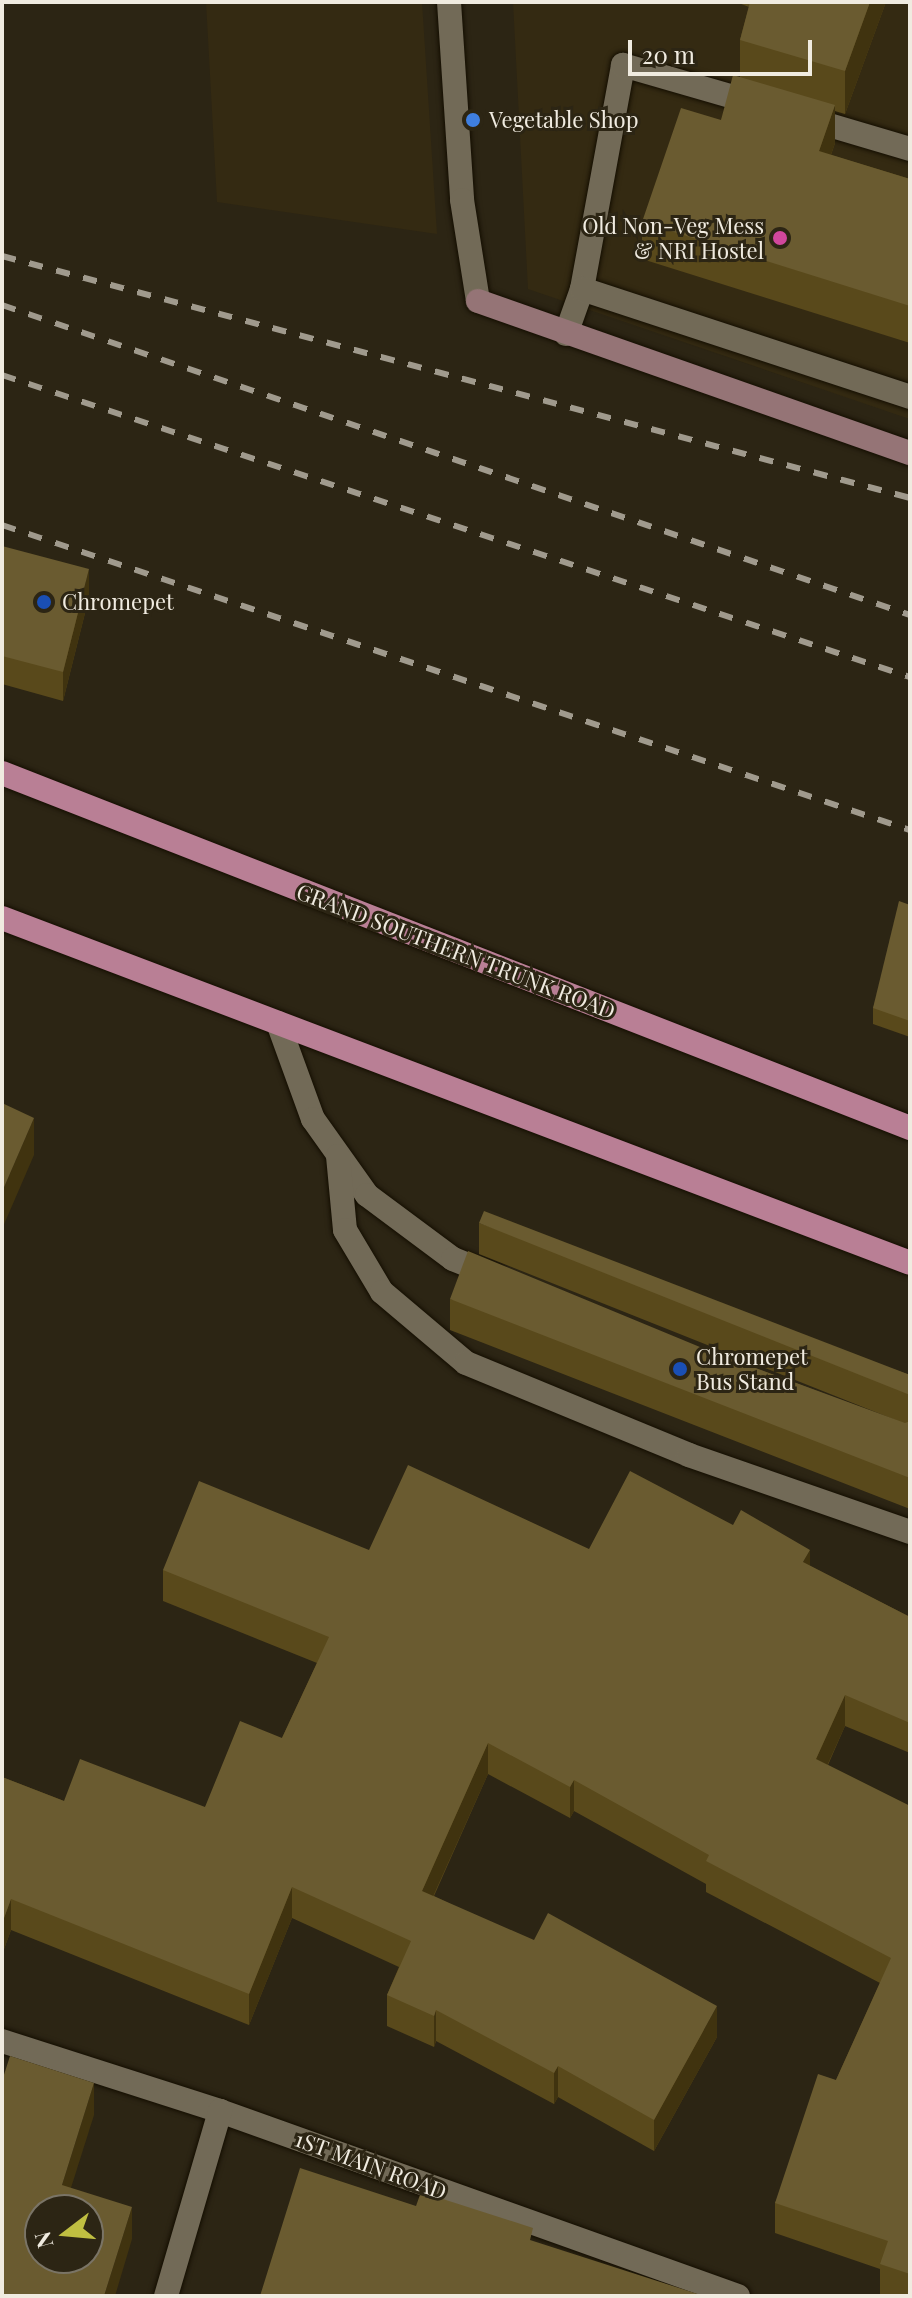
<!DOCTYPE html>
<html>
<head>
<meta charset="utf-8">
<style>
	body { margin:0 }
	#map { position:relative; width:912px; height:2298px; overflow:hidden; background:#2c2514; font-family:"Playfair Display",serif }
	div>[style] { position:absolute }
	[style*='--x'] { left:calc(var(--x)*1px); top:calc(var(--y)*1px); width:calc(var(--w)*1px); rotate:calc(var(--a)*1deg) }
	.built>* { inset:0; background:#342a12 }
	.roads { filter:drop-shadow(0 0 2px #140e01) drop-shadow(0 0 2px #140e01) }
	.lane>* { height:24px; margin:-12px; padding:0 12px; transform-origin:12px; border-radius:12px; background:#726a57 }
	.street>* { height:24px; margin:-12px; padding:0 12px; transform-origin:12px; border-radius:12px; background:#726a57 }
	.secondary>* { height:24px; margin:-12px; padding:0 12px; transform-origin:12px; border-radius:12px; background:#957476 }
	.primary>* { height:24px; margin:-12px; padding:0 12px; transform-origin:12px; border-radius:12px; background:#b97f95 }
	.rail>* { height:6px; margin-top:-3px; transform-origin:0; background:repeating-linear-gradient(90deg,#a09a8d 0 14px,transparent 0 28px) }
	.wall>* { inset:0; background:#59491b }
	.shaded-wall>* { inset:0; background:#40330f }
	.building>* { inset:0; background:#6a5b30 }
	.dots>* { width:22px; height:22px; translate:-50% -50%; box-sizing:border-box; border:4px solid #2c2514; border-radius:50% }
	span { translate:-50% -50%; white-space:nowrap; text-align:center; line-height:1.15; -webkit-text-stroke:6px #2c2514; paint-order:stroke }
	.poi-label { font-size:22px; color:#f0ebe0 }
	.left { translate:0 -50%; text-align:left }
	.right { translate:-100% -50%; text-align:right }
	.street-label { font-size:22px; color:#f0ebe0 }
	.frame { position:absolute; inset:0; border:4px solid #f0ebe0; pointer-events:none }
	.north { position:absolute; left:24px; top:2194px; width:80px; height:80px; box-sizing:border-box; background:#2c2514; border:2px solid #7a7466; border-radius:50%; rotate:254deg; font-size:22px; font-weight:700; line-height:32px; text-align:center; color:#f0ebe0 }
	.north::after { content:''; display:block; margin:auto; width:28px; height:36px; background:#bfbe41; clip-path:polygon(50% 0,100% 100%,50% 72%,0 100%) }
	.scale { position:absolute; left:628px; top:40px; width:184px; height:36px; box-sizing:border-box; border:4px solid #f0ebe0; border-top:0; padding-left:10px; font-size:24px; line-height:28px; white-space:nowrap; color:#f0ebe0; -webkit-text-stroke:6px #2c2514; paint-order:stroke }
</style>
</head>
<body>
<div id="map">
	<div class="built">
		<i style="clip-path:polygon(206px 2px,422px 2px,437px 234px,217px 202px)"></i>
		<i style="clip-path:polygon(513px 2px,910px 2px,910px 419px,528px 289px)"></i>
	</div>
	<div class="roads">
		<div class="lane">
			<i style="--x:805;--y:118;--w:109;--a:16.4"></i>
			<i style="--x:582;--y:289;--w:228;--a:-79.6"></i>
			<i style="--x:623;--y:65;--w:141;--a:16.1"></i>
			<i style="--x:566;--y:334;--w:48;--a:-70.4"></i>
			<i style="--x:582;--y:289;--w:345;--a:18.2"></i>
			<i style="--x:278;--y:1023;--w:102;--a:70"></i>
			<i style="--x:313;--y:1119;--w:93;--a:54.6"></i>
			<i style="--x:367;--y:1195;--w:107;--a:36.7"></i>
			<i style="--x:453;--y:1259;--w:45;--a:22"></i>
			<i style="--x:338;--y:1156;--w:74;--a:84.6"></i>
			<i style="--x:345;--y:1230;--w:72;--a:59.2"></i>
			<i style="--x:382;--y:1292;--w:110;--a:40.2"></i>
			<i style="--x:466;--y:1363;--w:241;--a:22.4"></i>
			<i style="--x:689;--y:1455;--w:234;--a:19.2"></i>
		</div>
		<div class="street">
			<i style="--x:449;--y:2;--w:198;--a:86.2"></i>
			<i style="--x:462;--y:200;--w:102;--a:81"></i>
			<i style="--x:2;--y:2041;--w:229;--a:17.8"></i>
			<i style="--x:220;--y:2111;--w:550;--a:19.65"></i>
			<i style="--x:166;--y:2296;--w:193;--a:-73.7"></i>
		</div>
		<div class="secondary">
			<i style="--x:478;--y:301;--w:458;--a:19.4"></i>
		</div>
		<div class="primary">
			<i style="--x:2;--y:773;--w:975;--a:21.35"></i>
			<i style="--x:2;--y:918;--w:971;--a:20.8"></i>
		</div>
	</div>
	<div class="rail">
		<i style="--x:2;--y:256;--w:940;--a:14.92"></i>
		<i style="--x:2;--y:305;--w:959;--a:18.85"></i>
		<i style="--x:2;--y:375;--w:957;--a:18.4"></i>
		<i style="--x:2;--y:525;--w:958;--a:18.57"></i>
	</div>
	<div class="wall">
		<i style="clip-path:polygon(736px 2px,886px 2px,845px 114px,835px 111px,835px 143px,831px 155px,910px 179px,910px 343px,642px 259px,642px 222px,721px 120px,740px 77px,740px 40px,749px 7px)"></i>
		<i style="clip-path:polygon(2px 546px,89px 597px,63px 701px,2px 684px)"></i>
		<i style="clip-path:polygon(910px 905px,910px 1037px,873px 1024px,873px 1008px)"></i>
		<i style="clip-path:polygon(479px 1223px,910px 1375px,910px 1509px,450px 1330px,450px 1299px,712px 1352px,898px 1421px,479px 1254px)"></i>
		<i style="clip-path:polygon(589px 1549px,810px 1566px,910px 1617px,910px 1753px,845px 1726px,828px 1765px,910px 1806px,910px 2296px,884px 2296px,880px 2295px,880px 2269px,775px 2233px,775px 2203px,836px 2080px,880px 1983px,706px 1892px,706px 1884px,574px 1811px,570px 1818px,488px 1774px,434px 1896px,717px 2037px,654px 2151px,558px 2097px,554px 2104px,436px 2041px,434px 2047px,387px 2026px,387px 1995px,399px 1967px,292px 1918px,249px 2025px,11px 1930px,4px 1949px,2px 1948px,2px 1777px,64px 1801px,205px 1807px,282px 1738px,317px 1663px,163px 1601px,163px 1570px,369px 1550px)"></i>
	</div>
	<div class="shaded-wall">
		<i style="clip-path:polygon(870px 2px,886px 2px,845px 114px,845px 71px)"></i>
		<i style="clip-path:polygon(835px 105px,835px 143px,819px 189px,819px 151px)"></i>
		<i style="clip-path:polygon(89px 569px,89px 597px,63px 701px,63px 672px)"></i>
		<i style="clip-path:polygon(34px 1118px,34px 1155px,2px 1229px,2px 1192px)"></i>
		<i style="clip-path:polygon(810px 1550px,810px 1581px,803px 1562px)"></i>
		<i style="clip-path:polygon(845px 1695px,845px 1726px,816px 1790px,816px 1759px)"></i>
		<i style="clip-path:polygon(488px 1743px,488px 1774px,422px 1921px,422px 1891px)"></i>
		<i style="clip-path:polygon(574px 1780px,574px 1811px,570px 1818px,570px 1787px)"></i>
		<i style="clip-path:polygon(292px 1887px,292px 1918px,249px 2025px,249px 1994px)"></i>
		<i style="clip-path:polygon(11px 1899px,11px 1930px,4px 1949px,4px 1918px)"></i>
		<i style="clip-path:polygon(717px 2006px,717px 2037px,654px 2151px,654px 2120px)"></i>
		<i style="clip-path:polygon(436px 2010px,436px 2041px,434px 2047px,434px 2016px)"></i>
		<i style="clip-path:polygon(558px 2066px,558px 2097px,554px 2104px,554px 2073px)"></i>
		<i style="clip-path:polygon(94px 2083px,94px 2115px,64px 2210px,62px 2185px)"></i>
		<i style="clip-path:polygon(132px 2207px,132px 2239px,115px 2296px,104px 2296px)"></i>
	</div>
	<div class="building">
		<i style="clip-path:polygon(750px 2px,870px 2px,845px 71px,740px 40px)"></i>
		<i style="clip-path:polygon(733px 75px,835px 105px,819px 151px,910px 179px,910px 306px,642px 222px,681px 108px,721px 120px)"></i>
		<i style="clip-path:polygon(2px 546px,89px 569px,63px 672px,2px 656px)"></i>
		<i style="clip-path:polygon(899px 901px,910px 905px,910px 1021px,873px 1008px)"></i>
		<i style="clip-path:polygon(2px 1103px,34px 1118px,2px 1192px)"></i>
		<i style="clip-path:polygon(484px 1211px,910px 1375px,910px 1395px,479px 1223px)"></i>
		<i style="clip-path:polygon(468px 1251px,712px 1352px,905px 1423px,910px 1421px,910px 1478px,450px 1299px)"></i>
		<i style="clip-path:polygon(408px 1465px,589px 1549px,630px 1471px,733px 1525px,741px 1510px,810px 1550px,803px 1562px,910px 1617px,910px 1723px,845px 1695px,816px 1759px,910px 1806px,910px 2274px,880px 2264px,888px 2241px,775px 2203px,818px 2074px,836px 2080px,891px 1958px,706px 1861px,709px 1855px,574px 1780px,570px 1787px,488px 1743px,422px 1891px,534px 1940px,548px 1913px,717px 2006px,654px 2120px,558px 2066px,554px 2073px,436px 2010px,434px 2016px,387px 1995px,411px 1941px,292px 1887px,249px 1994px,11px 1899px,4px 1918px,2px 1918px,2px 1777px,64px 1801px,80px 1759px,205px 1807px,240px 1721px,282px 1738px,329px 1637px,163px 1570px,199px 1481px,369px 1550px)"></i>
		<i style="clip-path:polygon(evenodd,10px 2056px,94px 2083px,62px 2185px,132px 2207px,104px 2296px,53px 2296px,46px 2294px,45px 2296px,2px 2296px,2px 2081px,10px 2056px,40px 2210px,88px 2210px,88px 2258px,40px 2258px,40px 2210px)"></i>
		<i style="clip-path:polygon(300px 2168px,416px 2206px,421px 2192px,533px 2228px,530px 2240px,704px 2296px,376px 2296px,371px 2294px,370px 2296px,260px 2296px)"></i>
	</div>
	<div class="dots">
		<i style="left:473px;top:120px;background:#3f7fe0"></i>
		<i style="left:780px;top:238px;background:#d1479c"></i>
		<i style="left:44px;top:602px;background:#1a4fb4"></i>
		<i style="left:680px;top:1369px;background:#1a4fb4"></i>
	</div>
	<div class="poi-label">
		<span class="left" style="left:489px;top:120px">Vegetable Shop</span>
		<span class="right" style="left:764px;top:238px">Old Non-Veg Mess<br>&amp; NRI Hostel</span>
		<span class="left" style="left:62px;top:602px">Chromepet</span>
		<span class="left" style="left:696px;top:1369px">Chromepet<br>Bus Stand</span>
	</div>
	<div class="street-label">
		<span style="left:456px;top:951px;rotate:21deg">GRAND SOUTHERN TRUNK ROAD</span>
		<span style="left:371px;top:2165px;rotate:20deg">1ST MAIN ROAD</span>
	</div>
	<div class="frame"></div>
	<div class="north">N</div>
	<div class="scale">20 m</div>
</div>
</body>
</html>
